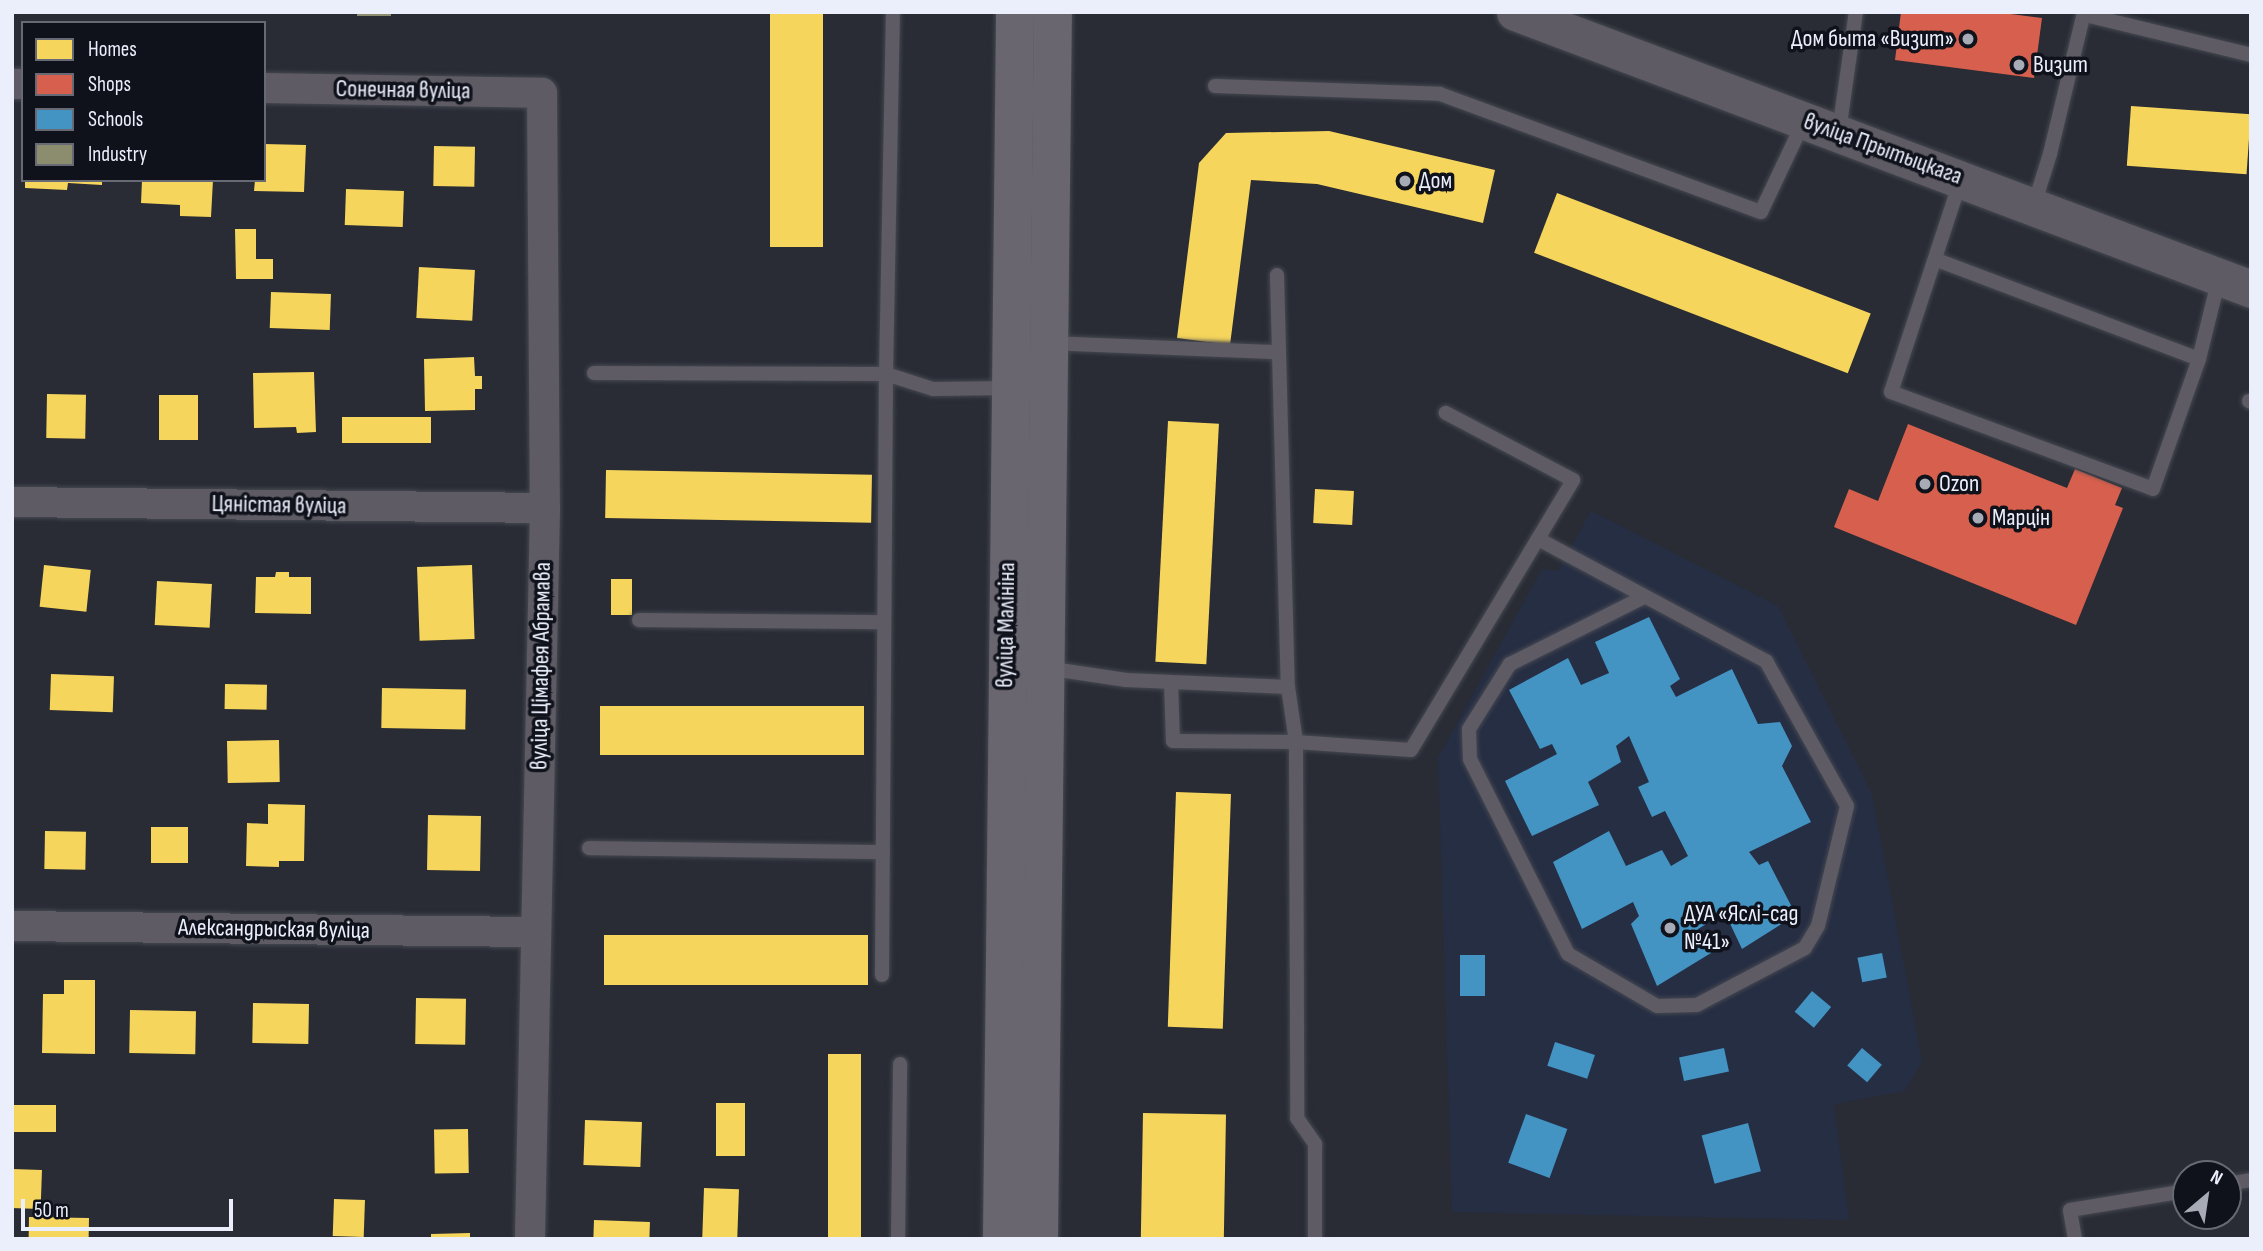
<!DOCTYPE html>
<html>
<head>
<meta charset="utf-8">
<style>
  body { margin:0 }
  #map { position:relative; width:2263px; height:1251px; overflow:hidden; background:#292c35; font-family:"Sofia Sans Condensed",sans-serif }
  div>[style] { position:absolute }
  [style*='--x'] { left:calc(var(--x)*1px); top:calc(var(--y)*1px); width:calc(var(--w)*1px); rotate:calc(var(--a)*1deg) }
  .built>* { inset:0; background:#262e44 }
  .homes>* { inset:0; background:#f6d55c; transform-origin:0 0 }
  .shops>* { inset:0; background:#d6604d }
  .schools>* { inset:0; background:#4393c3; transform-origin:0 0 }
  .industry>* { inset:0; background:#8c8c6e; transform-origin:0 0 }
  .roads { filter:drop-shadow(0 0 2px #454850) drop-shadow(0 0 2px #454850) }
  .service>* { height:14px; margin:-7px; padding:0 7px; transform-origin:7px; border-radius:7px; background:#5e5b64 }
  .minor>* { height:30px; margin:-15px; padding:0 15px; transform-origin:15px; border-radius:15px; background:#5e5b64 }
  .tertiary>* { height:37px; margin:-18.5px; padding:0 18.5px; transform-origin:18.5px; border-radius:18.5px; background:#5e5b64 }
  .secondary>* { height:38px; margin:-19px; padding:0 19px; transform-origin:19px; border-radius:19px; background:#6a6670 }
  .dots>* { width:19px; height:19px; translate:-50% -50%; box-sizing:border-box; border:4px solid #0f121a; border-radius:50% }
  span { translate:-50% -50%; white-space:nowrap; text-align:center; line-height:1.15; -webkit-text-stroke:7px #0f121a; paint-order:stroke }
  .poi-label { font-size:24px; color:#ebeffc }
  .right { translate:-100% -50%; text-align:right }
  .left { translate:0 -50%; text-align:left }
  .street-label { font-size:24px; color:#ebeffc }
  .frame { position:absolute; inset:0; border:14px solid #ebeffc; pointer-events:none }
  .legend { position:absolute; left:21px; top:21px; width:245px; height:161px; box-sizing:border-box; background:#0f121a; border:2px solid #676a74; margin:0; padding:9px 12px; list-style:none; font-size:21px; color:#ebeffc }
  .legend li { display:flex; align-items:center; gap:14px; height:35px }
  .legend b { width:35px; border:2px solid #676a74 }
  .north { position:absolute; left:2172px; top:1160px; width:70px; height:70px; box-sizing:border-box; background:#0f121a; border:2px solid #676a74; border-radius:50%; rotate:29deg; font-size:19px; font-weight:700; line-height:28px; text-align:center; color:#ebeffc }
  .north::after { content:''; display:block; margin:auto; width:24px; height:32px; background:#a7abb6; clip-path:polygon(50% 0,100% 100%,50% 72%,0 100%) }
  .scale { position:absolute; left:21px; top:1199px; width:212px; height:32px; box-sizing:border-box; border:4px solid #ebeffc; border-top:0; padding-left:9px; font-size:21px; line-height:24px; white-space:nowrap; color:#ebeffc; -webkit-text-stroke:5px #0f121a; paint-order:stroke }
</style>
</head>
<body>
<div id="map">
  <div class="built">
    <div style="clip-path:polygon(1591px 511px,1778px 606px,1872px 794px,1922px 1061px,1905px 1091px,1834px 1104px,1849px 1220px,1452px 1212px,1438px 758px,1542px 569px,1558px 571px)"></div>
  </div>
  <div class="homes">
    <div style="left:770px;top:12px;width:53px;height:235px"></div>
    <div style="left:2131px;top:106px;width:120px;height:60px;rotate:4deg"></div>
    <div style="clip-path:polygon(1329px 131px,1495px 170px,1483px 223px,1317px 184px,1251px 180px,1230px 345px,1177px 338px,1199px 163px,1226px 133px)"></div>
    <div style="clip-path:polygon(264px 144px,306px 145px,304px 192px,254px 191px,255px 180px,264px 180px)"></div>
    <div style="left:434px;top:146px;width:41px;height:40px;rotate:1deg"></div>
    <div style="clip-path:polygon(25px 180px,102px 180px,102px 185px,68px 183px,67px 190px,25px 188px)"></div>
    <div style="clip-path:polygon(142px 180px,213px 180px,211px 217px,180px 216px,180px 205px,141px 203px)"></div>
    <div style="left:346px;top:189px;width:58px;height:36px;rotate:2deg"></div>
    <div style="left:1557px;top:193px;width:336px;height:64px;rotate:21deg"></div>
    <div style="clip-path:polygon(235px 229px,256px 229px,256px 259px,273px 259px,273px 279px,236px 279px)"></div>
    <div style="left:419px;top:267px;width:56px;height:51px;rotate:3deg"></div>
    <div style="left:271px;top:292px;width:60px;height:36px;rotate:2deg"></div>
    <div style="clip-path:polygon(474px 357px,475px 376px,482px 376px,482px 389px,475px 389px,475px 410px,425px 411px,424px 359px)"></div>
    <div style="clip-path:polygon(314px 372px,316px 432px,297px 433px,296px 427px,254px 428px,253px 373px)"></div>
    <div style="left:47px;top:394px;width:39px;height:44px;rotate:1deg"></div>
    <div style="left:159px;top:395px;width:39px;height:45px"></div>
    <div style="left:342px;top:417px;width:89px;height:26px"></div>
    <div style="left:1168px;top:421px;width:51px;height:241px;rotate:3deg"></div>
    <div style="left:606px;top:470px;width:266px;height:48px;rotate:1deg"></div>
    <div style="left:1315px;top:489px;width:39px;height:34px;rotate:3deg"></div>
    <div style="left:44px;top:565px;width:47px;height:42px;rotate:6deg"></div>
    <div style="left:472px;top:565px;width:74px;height:55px;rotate:88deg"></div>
    <div style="clip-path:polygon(276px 572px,289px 572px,289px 577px,311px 577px,311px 614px,255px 613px,256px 577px,275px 577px)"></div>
    <div style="left:611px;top:579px;width:21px;height:36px"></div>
    <div style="left:157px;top:581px;width:55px;height:44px;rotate:3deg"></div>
    <div style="left:51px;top:674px;width:63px;height:36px;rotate:2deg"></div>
    <div style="left:225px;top:684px;width:42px;height:25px;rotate:1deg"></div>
    <div style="left:382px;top:688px;width:84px;height:40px;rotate:1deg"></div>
    <div style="left:600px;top:706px;width:264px;height:49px"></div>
    <div style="left:279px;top:740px;width:42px;height:52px;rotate:89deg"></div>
    <div style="left:1176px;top:792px;width:55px;height:235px;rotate:2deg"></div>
    <div style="clip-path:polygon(268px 804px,305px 805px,304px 861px,279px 861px,279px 867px,246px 866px,247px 823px,268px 824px)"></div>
    <div style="left:428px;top:815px;width:53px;height:55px;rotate:1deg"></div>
    <div style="left:151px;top:827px;width:37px;height:36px"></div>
    <div style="left:45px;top:831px;width:41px;height:38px;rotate:1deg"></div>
    <div style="left:604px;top:935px;width:264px;height:50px"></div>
    <div style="clip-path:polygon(64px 980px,95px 980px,95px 1054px,42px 1053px,43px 994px,64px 994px)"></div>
    <div style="left:416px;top:998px;width:50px;height:46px;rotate:1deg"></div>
    <div style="left:253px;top:1003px;width:56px;height:40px;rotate:1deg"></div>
    <div style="left:130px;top:1010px;width:66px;height:43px;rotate:1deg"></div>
    <div style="left:828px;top:1054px;width:33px;height:185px"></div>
    <div style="left:716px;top:1103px;width:29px;height:53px"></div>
    <div style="left:12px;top:1105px;width:44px;height:27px"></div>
    <div style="left:1143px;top:1113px;width:83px;height:126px;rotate:1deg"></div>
    <div style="left:585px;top:1120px;width:57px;height:45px;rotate:2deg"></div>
    <div style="left:468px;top:1129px;width:44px;height:34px;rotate:89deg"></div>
    <div style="left:12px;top:1169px;width:30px;height:39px;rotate:2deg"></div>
    <div style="left:704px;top:1188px;width:35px;height:51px;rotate:2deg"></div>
    <div style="left:334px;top:1199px;width:31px;height:37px;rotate:2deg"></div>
    <div style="left:29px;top:1217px;width:60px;height:22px;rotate:1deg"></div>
    <div style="left:594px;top:1220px;width:56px;height:19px;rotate:2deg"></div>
    <div style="clip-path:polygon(470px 1233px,470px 1239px,431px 1239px,431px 1234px)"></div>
  </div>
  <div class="shops">
    <div style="clip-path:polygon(1901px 12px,1995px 12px,2042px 18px,2034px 78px,1895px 60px)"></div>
    <div style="clip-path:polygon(1908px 424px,2067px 488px,2075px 469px,2122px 488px,2115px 505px,2123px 508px,2076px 625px,1834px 527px,1849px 489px,1878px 501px)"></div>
  </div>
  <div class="schools">
    <div style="clip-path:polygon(1649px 617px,1680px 679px,1670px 686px,1676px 697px,1732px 669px,1758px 724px,1780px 722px,1792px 746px,1782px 766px,1811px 822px,1749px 852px,1759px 865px,1768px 861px,1796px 915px,1742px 949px,1725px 913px,1698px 929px,1711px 953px,1657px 986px,1631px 924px,1639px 916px,1633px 902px,1582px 929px,1553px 862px,1609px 831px,1626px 866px,1662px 850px,1671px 866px,1688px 856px,1665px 811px,1652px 817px,1638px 787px,1649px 782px,1629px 736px,1616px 746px,1621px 762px,1588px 782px,1599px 805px,1532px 836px,1505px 781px,1557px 754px,1552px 744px,1540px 749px,1509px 690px,1568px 658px,1581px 685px,1609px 673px,1595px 642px)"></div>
    <div style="left:1882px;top:953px;width:25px;height:25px;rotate:79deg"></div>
    <div style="left:1460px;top:955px;width:25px;height:41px"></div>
    <div style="left:1812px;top:991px;width:25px;height:27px;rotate:40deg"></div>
    <div style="left:1555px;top:1042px;width:42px;height:25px;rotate:18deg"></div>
    <div style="left:1724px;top:1048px;width:24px;height:46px;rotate:78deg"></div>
    <div style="left:1862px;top:1048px;width:26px;height:23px;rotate:40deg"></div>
    <div style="left:1526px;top:1114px;width:44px;height:52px;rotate:20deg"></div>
    <div style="left:1748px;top:1123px;width:50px;height:48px;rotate:75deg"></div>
  </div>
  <div class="industry">
    <div style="left:357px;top:12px;width:34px;height:4px"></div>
  </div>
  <div class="roads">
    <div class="service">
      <div style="--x:2086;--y:15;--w:170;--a:13.6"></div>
      <div style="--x:1215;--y:86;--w:225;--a:2"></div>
      <div style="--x:1440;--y:94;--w:342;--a:20.2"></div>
      <div style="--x:1761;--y:212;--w:101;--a:-64.7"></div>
      <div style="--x:1839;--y:131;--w:120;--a:-81.9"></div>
      <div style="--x:1961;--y:179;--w:224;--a:108.2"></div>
      <div style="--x:1891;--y:392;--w:279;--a:20.3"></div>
      <div style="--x:2153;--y:489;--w:138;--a:-70.5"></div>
      <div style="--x:2199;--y:359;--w:83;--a:-76.1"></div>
      <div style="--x:2034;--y:205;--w:53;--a:-72.6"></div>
      <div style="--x:2050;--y:154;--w:146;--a:-76.5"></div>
      <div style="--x:1937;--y:260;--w:280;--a:20.7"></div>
      <div style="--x:1277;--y:275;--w:412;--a:88.5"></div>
      <div style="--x:1288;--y:687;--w:56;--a:81.7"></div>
      <div style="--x:1296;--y:742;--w:376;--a:89.8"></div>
      <div style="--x:1297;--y:1118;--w:32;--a:55"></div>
      <div style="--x:1315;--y:1144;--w:95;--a:90"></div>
      <div style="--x:1049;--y:343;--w:229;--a:2.3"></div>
      <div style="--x:594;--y:373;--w:292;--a:0.2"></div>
      <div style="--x:886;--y:374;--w:49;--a:17.7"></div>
      <div style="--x:933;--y:389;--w:76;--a:-0.8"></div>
      <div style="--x:2249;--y:401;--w:2;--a:27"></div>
      <div style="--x:1538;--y:539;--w:259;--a:28.2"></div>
      <div style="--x:1766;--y:661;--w:166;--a:60.8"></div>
      <div style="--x:1847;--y:806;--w:123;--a:103.6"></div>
      <div style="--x:1818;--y:926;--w:26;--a:121"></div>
      <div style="--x:1805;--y:948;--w:122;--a:152.2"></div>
      <div style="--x:1697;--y:1005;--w:40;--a:178.6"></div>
      <div style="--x:1657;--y:1006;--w:103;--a:-149.7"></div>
      <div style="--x:1568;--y:954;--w:218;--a:-116.7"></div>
      <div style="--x:1470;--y:759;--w:30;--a:-92"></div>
      <div style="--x:1469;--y:729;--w:77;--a:-57.8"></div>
      <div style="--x:1510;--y:664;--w:150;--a:-26.6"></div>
      <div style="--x:639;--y:620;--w:245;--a:0.5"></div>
      <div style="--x:1046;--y:668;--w:81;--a:8.5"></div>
      <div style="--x:1126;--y:680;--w:162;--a:2.5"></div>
      <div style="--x:1171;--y:682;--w:59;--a:88.1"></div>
      <div style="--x:1173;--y:741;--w:123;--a:0.5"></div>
      <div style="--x:1296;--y:742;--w:115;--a:4"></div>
      <div style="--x:1411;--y:750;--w:315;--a:-59"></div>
      <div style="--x:1573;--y:480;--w:144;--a:-152.2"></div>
      <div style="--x:589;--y:848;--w:294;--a:0.8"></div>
      <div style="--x:882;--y:975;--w:601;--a:-89.62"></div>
      <div style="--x:886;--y:374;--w:362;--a:-88.9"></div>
      <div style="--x:2228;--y:1184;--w:23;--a:-10"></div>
      <div style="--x:898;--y:1239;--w:175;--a:-89.3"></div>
      <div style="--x:2075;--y:1239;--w:29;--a:-100"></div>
      <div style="--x:2070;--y:1210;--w:118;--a:-9.3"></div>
    </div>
    <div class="minor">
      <div style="--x:12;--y:84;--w:11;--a:0"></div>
      <div style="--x:264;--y:88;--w:278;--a:1"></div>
      <div style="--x:542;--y:93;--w:415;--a:89.6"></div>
      <div style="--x:545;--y:508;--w:731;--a:91.18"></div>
      <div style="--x:12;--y:502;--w:533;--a:0.64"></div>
      <div style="--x:12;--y:926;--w:524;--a:0.66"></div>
    </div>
    <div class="tertiary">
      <div style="--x:1515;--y:12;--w:786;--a:20.62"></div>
    </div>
    <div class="secondary">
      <div style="--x:1002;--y:1239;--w:1227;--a:-89.39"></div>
      <div style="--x:1039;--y:1239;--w:1227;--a:-89.35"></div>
    </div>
  </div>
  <div class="dots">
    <div style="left:1968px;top:39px;background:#a7abb6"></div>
    <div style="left:2019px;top:65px;background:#a7abb6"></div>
    <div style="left:1405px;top:181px;background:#a7abb6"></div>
    <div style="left:1925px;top:484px;background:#a7abb6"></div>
    <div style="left:1978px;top:518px;background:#a7abb6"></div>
    <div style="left:1670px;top:928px;background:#a7abb6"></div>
  </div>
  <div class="poi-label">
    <span class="right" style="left:1954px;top:39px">Дом быта «Визит»</span>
    <span class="left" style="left:2033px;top:65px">Визит</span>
    <span class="left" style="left:1419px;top:181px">Дом</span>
    <span class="left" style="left:1939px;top:484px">Ozon</span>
    <span class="left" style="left:1992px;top:518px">Марцін</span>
    <span class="left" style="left:1684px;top:928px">ДУА «Яслі-сад<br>№41»</span>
  </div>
  <div class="street-label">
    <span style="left:403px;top:90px;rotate:1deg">Сонечная вуліца</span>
    <span style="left:1883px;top:149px;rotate:20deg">вуліца Прытыцкага</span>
    <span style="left:279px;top:505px;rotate:1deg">Цяністая вуліца</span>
    <span style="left:1006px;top:625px;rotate:-89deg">вуліца Малініна</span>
    <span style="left:541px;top:666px;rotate:-89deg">вуліца Цімафея Абрамава</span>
    <span style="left:274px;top:929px;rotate:1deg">Александрыская вуліца</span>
  </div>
  <div class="frame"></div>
  <ul class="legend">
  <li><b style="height:19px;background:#f6d55c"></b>Homes</li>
  <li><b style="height:19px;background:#d6604d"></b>Shops</li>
  <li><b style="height:19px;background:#4393c3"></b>Schools</li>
  <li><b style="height:19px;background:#8c8c6e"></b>Industry</li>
  </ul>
  <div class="north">N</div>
  <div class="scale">50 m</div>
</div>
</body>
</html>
